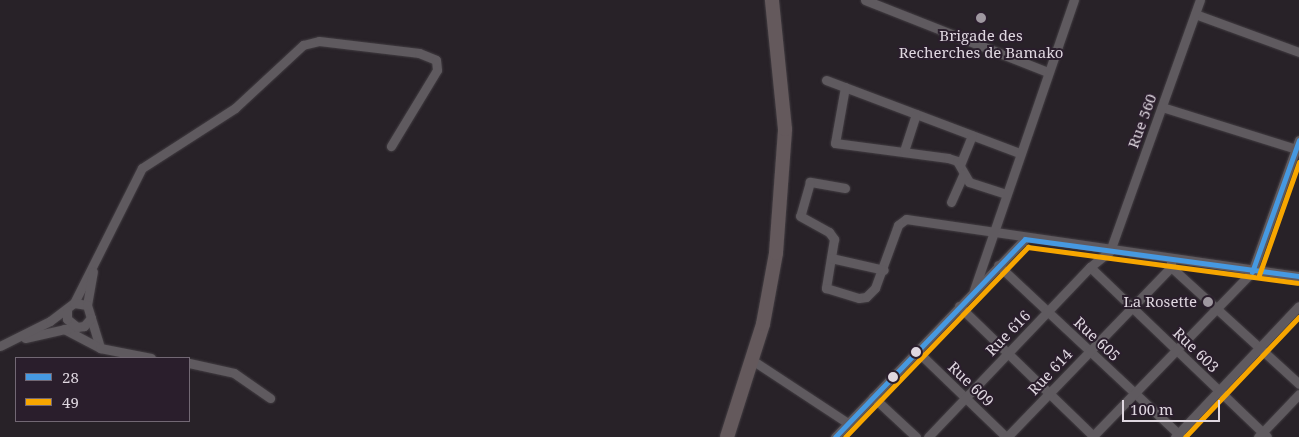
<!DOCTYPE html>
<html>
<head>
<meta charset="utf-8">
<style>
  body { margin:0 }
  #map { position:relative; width:1299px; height:437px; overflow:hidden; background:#282228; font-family:"Noto Serif",serif }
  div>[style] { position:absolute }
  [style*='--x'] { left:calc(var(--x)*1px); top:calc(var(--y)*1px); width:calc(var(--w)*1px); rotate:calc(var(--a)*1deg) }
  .roads { filter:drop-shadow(0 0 1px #423d42) drop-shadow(0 0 1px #423d42) }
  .minor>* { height:9px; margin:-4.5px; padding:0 4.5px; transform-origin:4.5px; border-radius:4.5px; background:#5f5a5f }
  .highway>* { height:14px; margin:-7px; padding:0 7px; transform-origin:7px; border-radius:7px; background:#64595c }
  .bus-1>* { height:5px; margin:-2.5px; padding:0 2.5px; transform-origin:2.5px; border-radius:2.5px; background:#4699e1 }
  .bus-2>* { height:5px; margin:-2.5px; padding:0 2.5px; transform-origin:2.5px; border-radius:2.5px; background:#f7a600 }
  .dots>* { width:14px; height:14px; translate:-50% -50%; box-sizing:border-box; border:2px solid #2a1e2c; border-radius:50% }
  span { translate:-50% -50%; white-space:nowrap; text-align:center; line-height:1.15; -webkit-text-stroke:4px #2a1e2c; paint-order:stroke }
  .poi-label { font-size:15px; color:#dfd7e0 }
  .right { translate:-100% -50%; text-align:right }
  .street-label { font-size:15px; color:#dfd7e0 }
  .legend { position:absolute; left:15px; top:357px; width:175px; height:65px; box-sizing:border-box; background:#2a1e2c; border:1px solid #726874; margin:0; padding:6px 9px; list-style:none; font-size:15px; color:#dfd7e0 }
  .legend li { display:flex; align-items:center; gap:10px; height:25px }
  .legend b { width:25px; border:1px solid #726874 }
  .scale { position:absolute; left:1122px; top:400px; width:98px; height:22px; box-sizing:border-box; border:2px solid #dfd7e0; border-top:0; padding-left:6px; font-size:15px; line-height:18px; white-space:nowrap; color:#dfd7e0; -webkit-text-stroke:4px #2a1e2c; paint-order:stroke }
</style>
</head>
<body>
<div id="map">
  <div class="roads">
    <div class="minor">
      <div style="--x:865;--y:0;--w:197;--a:21.5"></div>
      <div style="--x:1195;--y:14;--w:111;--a:20.1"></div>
      <div style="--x:826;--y:80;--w:206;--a:20.7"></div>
      <div style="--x:845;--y:87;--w:57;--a:100.1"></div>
      <div style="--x:835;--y:143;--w:114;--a:7.6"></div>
      <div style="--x:948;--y:158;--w:9;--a:18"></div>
      <div style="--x:957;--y:161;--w:24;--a:60"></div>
      <div style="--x:969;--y:182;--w:39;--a:18"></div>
      <div style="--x:1162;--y:107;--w:144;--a:17.4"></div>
      <div style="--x:904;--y:151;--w:39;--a:-72"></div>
      <div style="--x:960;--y:165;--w:32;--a:-68"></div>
      <div style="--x:845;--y:188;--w:36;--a:-170"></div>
      <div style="--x:810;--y:182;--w:35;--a:106"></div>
      <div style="--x:800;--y:216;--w:33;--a:29"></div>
      <div style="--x:829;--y:232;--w:9;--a:54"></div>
      <div style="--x:834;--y:239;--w:50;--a:99.3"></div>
      <div style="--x:826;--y:288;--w:34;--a:17"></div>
      <div style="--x:859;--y:298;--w:7;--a:-8"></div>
      <div style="--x:866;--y:297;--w:13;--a:-45"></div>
      <div style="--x:875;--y:288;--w:67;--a:-69.9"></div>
      <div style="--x:898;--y:225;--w:10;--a:-37"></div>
      <div style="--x:906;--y:219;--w:397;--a:8.3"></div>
      <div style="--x:951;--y:202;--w:30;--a:-66"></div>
      <div style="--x:831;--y:258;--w:54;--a:12.8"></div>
      <div style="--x:998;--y:265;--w:252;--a:43.1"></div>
      <div style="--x:1090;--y:267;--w:245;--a:43.8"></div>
      <div style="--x:1171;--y:267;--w:173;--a:42.4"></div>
      <div style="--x:974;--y:290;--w:307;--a:-71"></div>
      <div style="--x:74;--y:303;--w:151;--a:-63.3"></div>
      <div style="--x:142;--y:168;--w:111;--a:-32.8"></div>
      <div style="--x:235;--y:108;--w:93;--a:-42.8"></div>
      <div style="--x:303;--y:45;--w:16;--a:-14"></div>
      <div style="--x:319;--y:41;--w:101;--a:6.8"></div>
      <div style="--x:419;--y:53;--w:18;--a:22"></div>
      <div style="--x:436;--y:60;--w:10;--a:84"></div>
      <div style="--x:437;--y:70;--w:89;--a:121.2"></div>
      <div style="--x:87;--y:305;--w:34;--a:-80"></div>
      <div style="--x:959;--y:306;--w:188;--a:44.1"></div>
      <div style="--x:91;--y:318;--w:31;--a:73"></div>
      <div style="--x:64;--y:329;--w:41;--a:27.8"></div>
      <div style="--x:100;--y:348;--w:52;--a:11.1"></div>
      <div style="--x:25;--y:338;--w:45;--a:-12.8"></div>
      <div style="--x:0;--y:346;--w:56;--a:-26.6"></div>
      <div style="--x:50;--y:321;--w:30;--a:-37"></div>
      <div style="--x:74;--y:303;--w:13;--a:9"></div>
      <div style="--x:87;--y:305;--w:14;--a:73"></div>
      <div style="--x:91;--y:318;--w:11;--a:131"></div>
      <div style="--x:84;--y:326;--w:7;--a:172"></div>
      <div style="--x:77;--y:327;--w:13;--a:-141"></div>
      <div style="--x:67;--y:319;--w:9;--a:-90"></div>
      <div style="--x:917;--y:351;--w:124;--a:44"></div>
      <div style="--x:752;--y:360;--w:115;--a:33.3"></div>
      <div style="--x:189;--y:363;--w:46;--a:12.5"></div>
      <div style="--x:234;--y:373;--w:44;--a:34.8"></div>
      <div style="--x:873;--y:397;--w:59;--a:42.9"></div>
      <div style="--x:835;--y:437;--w:274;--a:-46.2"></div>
      <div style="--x:928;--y:437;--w:235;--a:-46.4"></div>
      <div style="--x:1090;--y:267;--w:26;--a:-39"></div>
      <div style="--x:1110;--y:251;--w:267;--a:-70.3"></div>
      <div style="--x:1007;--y:437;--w:236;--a:-46"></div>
      <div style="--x:1171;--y:267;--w:7;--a:-90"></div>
      <div style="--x:1092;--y:437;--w:230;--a:-45.9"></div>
      <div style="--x:1252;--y:272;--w:140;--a:-70.4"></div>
      <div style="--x:1175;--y:437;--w:180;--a:-46.6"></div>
      <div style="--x:1258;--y:437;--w:59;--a:-46.4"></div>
    </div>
    <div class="highway">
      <div style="--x:727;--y:437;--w:119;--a:-72.3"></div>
      <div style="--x:763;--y:324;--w:72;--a:-79.6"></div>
      <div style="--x:776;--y:253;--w:124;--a:-85.8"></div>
      <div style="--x:785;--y:129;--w:130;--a:-95.8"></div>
    </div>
  </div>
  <div class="bus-1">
    <div style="--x:1025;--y:239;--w:276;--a:7.7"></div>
    <div style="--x:1252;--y:272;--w:140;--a:-70.4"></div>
    <div style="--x:835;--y:437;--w:274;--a:-46.2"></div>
  </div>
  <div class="bus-2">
    <div style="--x:1259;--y:275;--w:120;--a:-70.5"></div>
    <div style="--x:845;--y:437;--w:264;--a:-46.1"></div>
    <div style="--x:1028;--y:247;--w:272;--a:7.6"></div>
    <div style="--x:1185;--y:437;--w:166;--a:-46.5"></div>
  </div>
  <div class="dots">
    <div style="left:981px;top:18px;background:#9f98a0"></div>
    <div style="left:1208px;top:302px;background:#9f98a0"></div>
    <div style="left:916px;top:352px;background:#dfd7e0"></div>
    <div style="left:893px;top:377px;background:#dfd7e0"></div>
  </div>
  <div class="poi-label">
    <span style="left:981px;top:44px">Brigade des<br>Recherches de Bamako</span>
    <span class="right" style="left:1197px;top:302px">La Rosette</span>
  </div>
  <div class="street-label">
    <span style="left:1142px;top:121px;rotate:-70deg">Rue 560</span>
    <span style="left:1008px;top:333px;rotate:-46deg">Rue 616</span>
    <span style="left:1097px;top:339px;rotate:43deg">Rue 605</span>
    <span style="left:1196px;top:350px;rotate:44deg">Rue 603</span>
    <span style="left:1050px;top:372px;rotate:-47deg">Rue 614</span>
    <span style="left:971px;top:384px;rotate:44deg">Rue 609</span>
  </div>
  <ul class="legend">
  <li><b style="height:6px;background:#4699e1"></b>28</li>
  <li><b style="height:6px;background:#f7a600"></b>49</li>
  </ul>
  <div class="scale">100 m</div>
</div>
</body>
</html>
